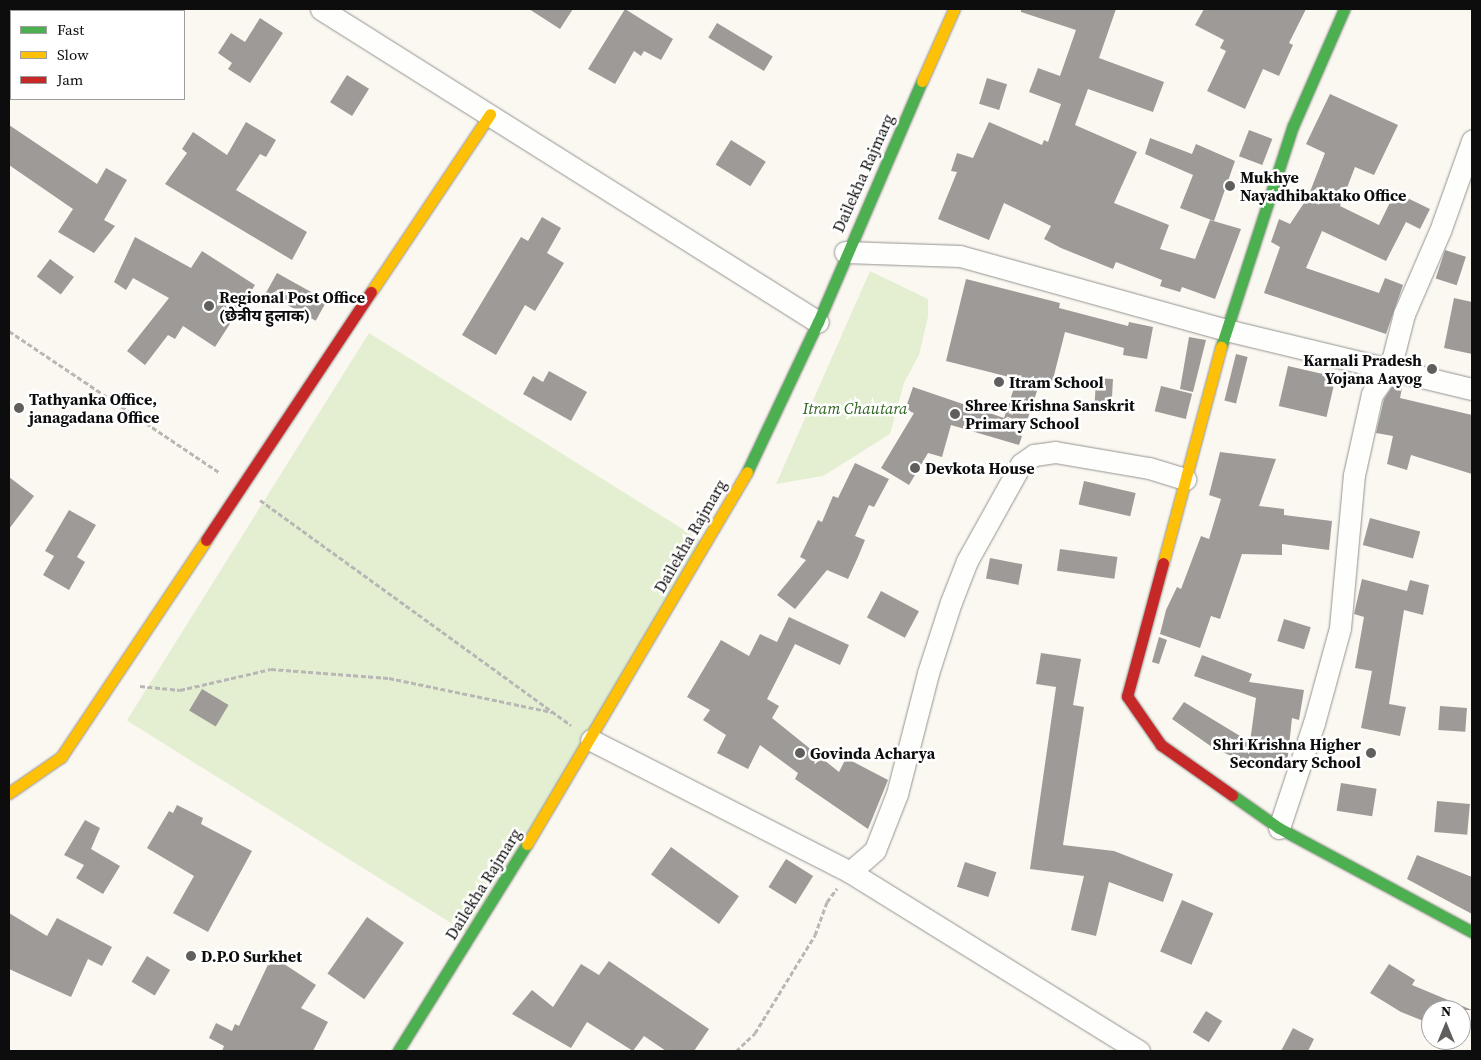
<!DOCTYPE html>
<html>
<head>
<meta charset="utf-8">
<style>
  body { margin:0 }
  #map { position:relative; width:1481px; height:1060px; overflow:hidden; background:#fbf8f1; font-family:"Source Serif 4","Noto Sans Devanagari",serif }
  div>[style] { position:absolute }
  [style*='--x'] { left:calc(var(--x)*1px); top:calc(var(--y)*1px); width:calc(var(--w)*1px); rotate:calc(var(--a)*1deg) }
  .green>* { inset:0; background:#e4efd2; transform-origin:0 0 }
  .building>* { inset:0; background:#9e9a97; transform-origin:0 0 }
  .path>* { height:3px; margin-top:-1.5px; transform-origin:0; background:repeating-linear-gradient(90deg,#b8b7b6 0 5px,transparent 0 7.5px) }
  .roads { filter:drop-shadow(0 0 1px #949390) drop-shadow(0 0 1px #949390) }
  .street>* { height:21px; margin:-10.5px; padding:0 10.5px; transform-origin:10.5px; border-radius:10.5px; background:#fefefd }
  .fast>* { height:11px; margin:-5.5px; padding:0 5.5px; transform-origin:5.5px; border-radius:5.5px; background:#4caf50 }
  .slow>* { height:11px; margin:-5.5px; padding:0 5.5px; transform-origin:5.5px; border-radius:5.5px; background:#ffc107 }
  .jam>* { height:11px; margin:-5.5px; padding:0 5.5px; transform-origin:5.5px; border-radius:5.5px; background:#c62828 }
  .dots>* { width:14px; height:14px; translate:-50% -50%; box-sizing:border-box; border:2px solid #fff; border-radius:50% }
  span { translate:-50% -50%; white-space:nowrap; text-align:center; line-height:1.15; -webkit-text-stroke:5px #fff; paint-order:stroke }
  .street-label { font-size:16px; color:#0d0d0d }
  .poi-label { font-size:16px; color:#0d0d0d; font-weight:700 }
  .left { translate:0 -50%; text-align:left }
  .right { translate:-100% -50%; text-align:right }
  .park-label { font-size:16px; color:#2f631f; font-style:italic }
  .frame { position:absolute; inset:0; border:10px solid #0d0d0d; pointer-events:none }
  .legend { position:absolute; left:10px; top:10px; width:175px; height:90px; box-sizing:border-box; background:#fff; border:1px solid #9e9e9e; margin:0; padding:6px 9px; list-style:none; font-size:15px; color:#0d0d0d }
  .legend li { display:flex; align-items:center; gap:10px; height:25px }
  .legend b { width:25px; border:1px solid #9e9e9e }
  .north { position:absolute; left:1421px; top:1000px; width:50px; height:50px; box-sizing:border-box; background:#fff; border:1px solid #9e9e9e; border-radius:50%; rotate:0deg; font-size:14px; font-weight:700; line-height:20px; text-align:center; color:#0d0d0d }
  .north::after { content:''; display:block; margin:auto; width:18px; height:22px; background:#605f5d; clip-path:polygon(50% 0,100% 100%,50% 72%,0 100%) }
</style>
</head>
<body>
<div id="map">
  <div class="green">
    <div style="clip-path:polygon(870px 271px,928px 299px,928px 317px,919px 355px,904px 383px,890px 434px,823px 476px,776px 484px)"></div>
    <div style="left:369px;top:333px;width:403px;height:457px;rotate:32deg"></div>
  </div>
  <div class="building">
    <div style="clip-path:polygon(529px 9px,573px 9px,560px 29px)"></div>
    <div style="clip-path:polygon(625px 9px,673px 39px,661px 60px,644px 51px,641px 56px,634px 51px,615px 84px,588px 69px)"></div>
    <div style="clip-path:polygon(1021px 9px,1116px 9px,1099px 58px,1164px 82px,1153px 112px,1088px 89px,1075px 125px,1137px 152px,1114px 203px,1169px 225px,1160px 249px,1195px 259px,1210px 220px,1241px 229px,1215px 299px,1182px 287px,1180px 292px,1160px 286px,1162px 280px,1116px 262px,1113px 269px,1061px 248px,1044px 239px,1051px 226px,1004px 203px,989px 240px,938px 219px,957px 172px,951px 171px,957px 153px,973px 158px,989px 122px,1042px 145px,1044px 140px,1048px 142px,1061px 104px,1029px 92px,1038px 68px,1060px 76px,1076px 30px,1021px 12px)"></div>
    <div style="clip-path:polygon(1204px 9px,1306px 9px,1289px 43px,1293px 45px,1279px 76px,1263px 69px,1245px 109px,1207px 91px,1226px 51px,1220px 48px,1224px 40px,1195px 25px)"></div>
    <div style="clip-path:polygon(260px 18px,283px 33px,250px 83px,228px 69px,232px 63px,218px 53px,231px 33px,245px 42px)"></div>
    <div style="left:717px;top:23px;width:65px;height:17px;rotate:31deg"></div>
    <div style="left:347px;top:75px;width:26px;height:32px;rotate:32deg"></div>
    <div style="left:987px;top:78px;width:21px;height:27px;rotate:17deg"></div>
    <div style="clip-path:polygon(1330px 94px,1398px 125px,1374px 175px,1355px 167px,1340px 206px,1379px 225px,1395px 192px,1430px 209px,1420px 229px,1406px 222px,1386px 261px,1322px 231px,1306px 268px,1379px 293px,1385px 278px,1403px 285px,1386px 334px,1264px 293px,1280px 247px,1271px 242px,1279px 219px,1290px 224px,1308px 197px,1325px 153px,1306px 144px)"></div>
    <div style="clip-path:polygon(246px 122px,276px 140px,266px 157px,260px 154px,236px 190px,307px 232px,292px 260px,165px 184px,187px 153px,182px 149px,193px 132px,227px 155px)"></div>
    <div style="clip-path:polygon(9px 125px,97px 184px,106px 168px,127px 180px,104px 220px,115px 226px,94px 253px,58px 232px,73px 209px,9px 165px)"></div>
    <div style="left:1249px;top:130px;width:25px;height:28px;rotate:21deg"></div>
    <div style="clip-path:polygon(1150px 138px,1192px 154px,1196px 144px,1235px 161px,1214px 221px,1180px 208px,1193px 175px,1145px 154px)"></div>
    <div style="left:731px;top:140px;width:41px;height:29px;rotate:32deg"></div>
    <div style="clip-path:polygon(542px 217px,561px 228px,547px 253px,564px 263px,535px 311px,525px 305px,496px 355px,462px 335px,521px 237px,528px 241px)"></div>
    <div style="clip-path:polygon(135px 237px,191px 268px,202px 251px,255px 285px,215px 347px,183px 326px,175px 339px,168px 335px,145px 365px,127px 351px,169px 298px,133px 278px,126px 290px,114px 282px)"></div>
    <div style="left:1445px;top:250px;width:22px;height:30px;rotate:18deg"></div>
    <div style="left:50px;top:259px;width:30px;height:22px;rotate:37deg"></div>
    <div style="left:277px;top:273px;width:57px;height:23px;rotate:29deg"></div>
    <div style="clip-path:polygon(966px 279px,1060px 303px,1059px 308px,1128px 326px,1129px 322px,1153px 327px,1147px 359px,1123px 355px,1124px 348px,1065px 332px,1051px 387px,1039px 385px,1019px 445px,951px 425px,942px 457px,928px 453px,909px 485px,881px 468px,914px 413px,905px 410px,913px 387px,1004px 418px,1017px 379px,946px 361px)"></div>
    <div style="clip-path:polygon(1454px 298px,1472px 302px,1472px 354px,1444px 348px)"></div>
    <div style="clip-path:polygon(1189px 337px,1206px 340px,1193px 392px,1180px 389px)"></div>
    <div style="left:1236px;top:354px;width:12px;height:48px;rotate:14deg"></div>
    <div style="left:1288px;top:366px;width:49px;height:41px;rotate:13deg"></div>
    <div style="clip-path:polygon(549px 371px,587px 392px,571px 421px,523px 394px,533px 376px,543px 382px)"></div>
    <div style="left:1096px;top:378px;width:17px;height:32px;rotate:3deg"></div>
    <div style="left:1161px;top:386px;width:32px;height:26px;rotate:14deg"></div>
    <div style="clip-path:polygon(1392px 387px,1402px 388px,1400px 398px,1472px 415px,1472px 474px,1411px 455px,1407px 470px,1387px 464px,1393px 436px,1376px 433px,1384px 399px)"></div>
    <div style="clip-path:polygon(1220px 452px,1276px 459px,1259px 506px,1284px 509px,1284px 515px,1332px 521px,1329px 550px,1282px 544px,1282px 555px,1242px 554px,1220px 619px,1211px 616px,1200px 648px,1160px 634px,1166px 610px,1177px 587px,1181px 589px,1201px 536px,1209px 539px,1221px 499px,1209px 495px)"></div>
    <div style="clip-path:polygon(855px 463px,889px 479px,874px 507px,869px 505px,855px 536px,865px 540px,858px 557px,848px 579px,827px 570px,795px 609px,777px 595px,806px 560px,800px 557px,818px 520px,822px 522px,833px 496px,838px 498px)"></div>
    <div style="clip-path:polygon(9px 477px,34px 496px,9px 529px)"></div>
    <div style="left:1084px;top:481px;width:53px;height:24px;rotate:13deg"></div>
    <div style="clip-path:polygon(69px 510px,96px 525px,77px 557px,85px 562px,69px 590px,43px 575px,54px 556px,45px 551px)"></div>
    <div style="left:1370px;top:518px;width:52px;height:28px;rotate:15deg"></div>
    <div style="left:1060px;top:549px;width:58px;height:22px;rotate:8deg"></div>
    <div style="left:990px;top:558px;width:33px;height:21px;rotate:11deg"></div>
    <div style="clip-path:polygon(1362px 579px,1407px 591px,1410px 580px,1429px 585px,1423px 615px,1404px 610px,1389px 704px,1406px 707px,1400px 736px,1361px 728px,1372px 671px,1355px 668px,1364px 617px,1354px 614px)"></div>
    <div style="left:881px;top:591px;width:43px;height:30px;rotate:28deg"></div>
    <div style="clip-path:polygon(789px 617px,849px 645px,840px 665px,795px 644px,767px 699px,779px 706px,772px 718px,839px 772px,846px 758px,888px 780px,868px 829px,795px 779px,798px 773px,760px 745px,748px 769px,717px 753px,726px 735px,703px 720px,710px 710px,687px 697px,721px 640px,749px 656px,760px 634px,777px 642px)"></div>
    <div style="left:1284px;top:619px;width:28px;height:23px;rotate:17deg"></div>
    <div style="clip-path:polygon(1159px 637px,1167px 640px,1159px 664px,1152px 662px)"></div>
    <div style="clip-path:polygon(1041px 653px,1081px 659px,1073px 705px,1084px 707px,1063px 845px,1114px 851px,1173px 874px,1163px 902px,1109px 882px,1096px 936px,1071px 930px,1084px 876px,1030px 869px,1056px 687px,1036px 684px)"></div>
    <div style="clip-path:polygon(1202px 655px,1252px 674px,1249px 682px,1304px 690px,1299px 720px,1292px 718px,1287px 765px,1244px 762px,1212px 747px,1172px 719px,1184px 702px,1250px 742px,1256px 698px,1194px 676px)"></div>
    <div style="left:202px;top:689px;width:31px;height:25px;rotate:31deg"></div>
    <div style="left:1440px;top:706px;width:27px;height:24px;rotate:4deg"></div>
    <div style="left:1341px;top:783px;width:36px;height:28px;rotate:9deg"></div>
    <div style="left:1437px;top:801px;width:33px;height:31px;rotate:5deg"></div>
    <div style="clip-path:polygon(177px 805px,203px 818px,201px 824px,252px 851px,208px 932px,173px 913px,194px 876px,147px 848px,169px 811px,173px 813px)"></div>
    <div style="clip-path:polygon(85px 820px,100px 828px,91px 849px,120px 866px,103px 894px,76px 878px,84px 865px,64px 855px)"></div>
    <div style="left:671px;top:847px;width:84px;height:34px;rotate:36deg"></div>
    <div style="clip-path:polygon(1417px 855px,1472px 877px,1472px 914px,1407px 879px)"></div>
    <div style="left:786px;top:859px;width:32px;height:33px;rotate:32deg"></div>
    <div style="left:965px;top:862px;width:33px;height:26px;rotate:18deg"></div>
    <div style="left:1182px;top:900px;width:34px;height:56px;rotate:23deg"></div>
    <div style="clip-path:polygon(9px 913px,47px 936px,57px 918px,112px 947px,102px 966px,88px 959px,71px 997px,9px 969px)"></div>
    <div style="left:367px;top:917px;width:45px;height:69px;rotate:35deg"></div>
    <div style="left:147px;top:956px;width:27px;height:30px;rotate:31deg"></div>
    <div style="clip-path:polygon(272px 956px,316px 985px,301px 1008px,328px 1022px,313px 1051px,222px 1051px,224px 1046px,209px 1038px,216px 1023px,232px 1031px,235px 1024px,239px 1026px)"></div>
    <div style="clip-path:polygon(609px 961px,709px 1029px,694px 1051px,666px 1051px,644px 1036px,633px 1051px,587px 1022px,571px 1048px,512px 1014px,532px 990px,553px 1007px,581px 964px,599px 975px)"></div>
    <div style="clip-path:polygon(1389px 964px,1415px 980px,1412px 985px,1472px 1010px,1431px 1010px,1431px 1024px,1401px 1012px,1370px 993px)"></div>
    <div style="left:1206px;top:1011px;width:19px;height:25px;rotate:32deg"></div>
    <div style="clip-path:polygon(1293px 1028px,1314px 1039px,1308px 1051px,1281px 1051px)"></div>
  </div>
  <div class="path">
    <div style="--x:9;--y:331;--w:254;--a:33.9"></div>
    <div style="--x:260;--y:500;--w:384;--a:35.9"></div>
    <div style="--x:140;--y:686;--w:40;--a:5.7"></div>
    <div style="--x:180;--y:690;--w:93;--a:-13"></div>
    <div style="--x:271;--y:669;--w:118;--a:4.4"></div>
    <div style="--x:389;--y:678;--w:167;--a:11.8"></div>
    <div style="--x:736;--y:1051;--w:26;--a:-43"></div>
    <div style="--x:755;--y:1033;--w:115;--a:-58.5"></div>
    <div style="--x:815;--y:935;--w:35;--a:-70"></div>
    <div style="--x:827;--y:902;--w:17;--a:-54"></div>
  </div>
  <div class="roads">
    <div class="street">
      <div style="--x:321;--y:9;--w:587;--a:32.2"></div>
      <div style="--x:845;--y:252;--w:115;--a:2"></div>
      <div style="--x:960;--y:256;--w:276;--a:15.5"></div>
      <div style="--x:1226;--y:330;--w:253;--a:13.5"></div>
      <div style="--x:591;--y:740;--w:291;--a:27"></div>
      <div style="--x:850;--y:872;--w:340;--a:31.8"></div>
      <div style="--x:1279;--y:828;--w:111;--a:-71.6"></div>
      <div style="--x:1314;--y:723;--w:98;--a:-74.7"></div>
      <div style="--x:1340;--y:628;--w:154;--a:-84.8"></div>
      <div style="--x:1354;--y:475;--w:83;--a:-77.5"></div>
      <div style="--x:1372;--y:394;--w:31;--a:-54"></div>
      <div style="--x:1390;--y:369;--w:57;--a:-75.7"></div>
      <div style="--x:1404;--y:314;--w:90;--a:-66.6"></div>
      <div style="--x:1440;--y:231;--w:96;--a:-70.4"></div>
      <div style="--x:850;--y:872;--w:33;--a:-41"></div>
      <div style="--x:875;--y:850;--w:60;--a:-68.6"></div>
      <div style="--x:897;--y:794;--w:125;--a:-75.6"></div>
      <div style="--x:928;--y:673;--w:75;--a:-72.1"></div>
      <div style="--x:951;--y:602;--w:44;--a:-68.7"></div>
      <div style="--x:967;--y:561;--w:111;--a:-60.9"></div>
      <div style="--x:1021;--y:464;--w:16;--a:-35"></div>
      <div style="--x:1034;--y:455;--w:21;--a:-8"></div>
      <div style="--x:1055;--y:452;--w:95;--a:9.7"></div>
      <div style="--x:1149;--y:468;--w:38;--a:17"></div>
    </div>
    <div class="fast">
      <div style="--x:1221;--y:347;--w:232;--a:-72"></div>
      <div style="--x:1293;--y:126;--w:128;--a:-66.4"></div>
      <div style="--x:747;--y:472;--w:166;--a:-64.7"></div>
      <div style="--x:818;--y:322;--w:262;--a:-66.7"></div>
      <div style="--x:1232;--y:795;--w:57;--a:35.1"></div>
      <div style="--x:1279;--y:828;--w:219;--a:28.3"></div>
      <div style="--x:398;--y:1051;--w:244;--a:-58.1"></div>
    </div>
    <div class="slow">
      <div style="--x:922;--y:81;--w:79;--a:-66"></div>
      <div style="--x:371;--y:292;--w:214;--a:-56.2"></div>
      <div style="--x:1163;--y:563;--w:224;--a:-75"></div>
      <div style="--x:9;--y:793;--w:63;--a:-34.7"></div>
      <div style="--x:61;--y:757;--w:261;--a:-56.2"></div>
      <div style="--x:527;--y:844;--w:432;--a:-59.4"></div>
    </div>
    <div class="jam">
      <div style="--x:206;--y:540;--w:298;--a:-56.4"></div>
      <div style="--x:1163;--y:563;--w:138;--a:105.1"></div>
      <div style="--x:1127;--y:696;--w:60;--a:55.2"></div>
      <div style="--x:1161;--y:745;--w:87;--a:35.2"></div>
    </div>
  </div>
  <div class="dots">
    <div style="left:1230px;top:186px;background:#605f5d"></div>
    <div style="left:209px;top:306px;background:#605f5d"></div>
    <div style="left:1432px;top:369px;background:#605f5d"></div>
    <div style="left:999px;top:382px;background:#605f5d"></div>
    <div style="left:19px;top:408px;background:#605f5d"></div>
    <div style="left:955px;top:414px;background:#605f5d"></div>
    <div style="left:915px;top:468px;background:#605f5d"></div>
    <div style="left:800px;top:753px;background:#605f5d"></div>
    <div style="left:1371px;top:753px;background:#605f5d"></div>
    <div style="left:191px;top:956px;background:#605f5d"></div>
  </div>
  <div class="street-label">
    <span style="left:863px;top:173px;rotate:-66deg">Dailekha Rajmarg</span>
    <span style="left:690px;top:536px;rotate:-60deg">Dailekha Rajmarg</span>
    <span style="left:483px;top:884px;rotate:-58deg">Dailekha Rajmarg</span>
  </div>
  <div class="poi-label">
    <span class="left" style="left:1240px;top:186px">Mukhye<br>Nayadhibaktako Office</span>
    <span class="left" style="left:219px;top:306px">Regional Post Office<br>(छेत्रीय हुलाक)</span>
    <span class="right" style="left:1422px;top:369px">Karnali Pradesh<br>Yojana Aayog</span>
    <span class="left" style="left:1009px;top:382px">Itram School</span>
    <span class="left" style="left:29px;top:408px">Tathyanka Office,<br>janagadana Office</span>
    <span class="left" style="left:965px;top:414px">Shree Krishna Sanskrit<br>Primary School</span>
    <span class="left" style="left:925px;top:468px">Devkota House</span>
    <span class="right" style="left:1361px;top:753px">Shri Krishna Higher<br>Secondary School</span>
    <span class="left" style="left:810px;top:753px">Govinda Acharya</span>
    <span class="left" style="left:201px;top:956px">D.P.O Surkhet</span>
  </div>
  <div class="park-label">
    <span style="left:855px;top:408px">Itram Chautara</span>
  </div>
  <div class="frame"></div>
  <ul class="legend">
  <li><b style="height:6px;background:#4caf50"></b>Fast</li>
  <li><b style="height:6px;background:#ffc107"></b>Slow</li>
  <li><b style="height:6px;background:#c62828"></b>Jam</li>
  </ul>
  <div class="north">N</div>
</div>
</body>
</html>
